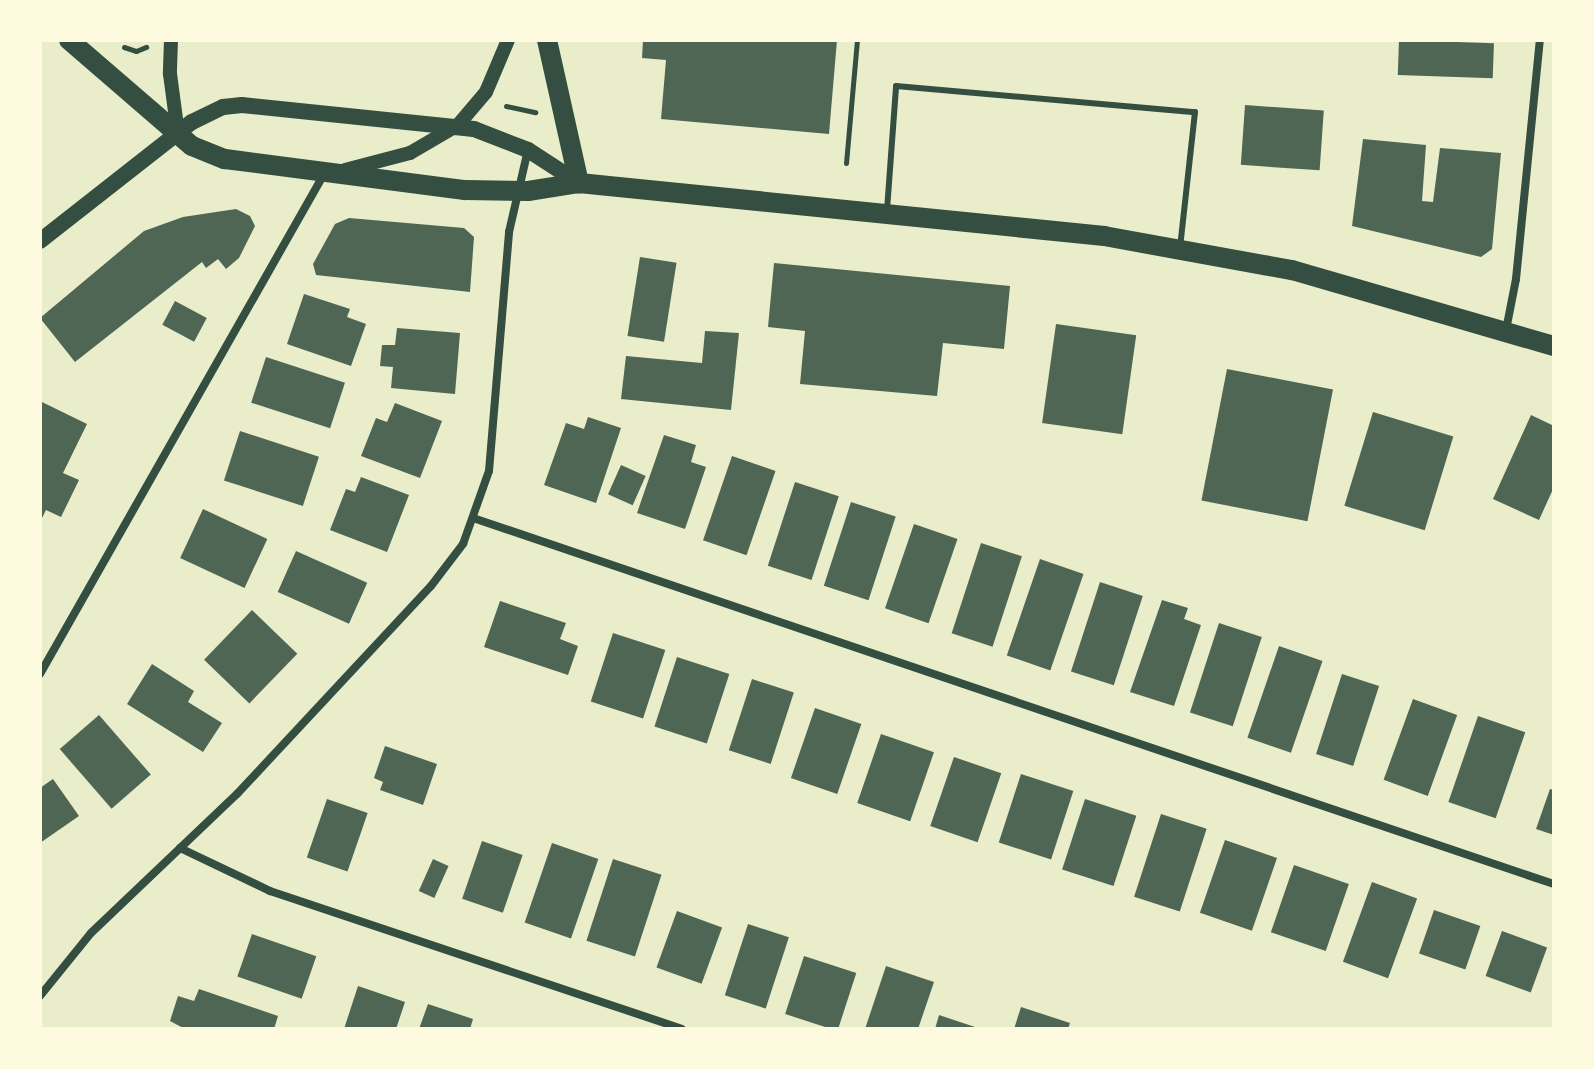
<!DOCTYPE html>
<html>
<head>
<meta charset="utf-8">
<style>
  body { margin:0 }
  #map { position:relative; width:1594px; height:1069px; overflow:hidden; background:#e9edc9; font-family:"Nunito Sans",sans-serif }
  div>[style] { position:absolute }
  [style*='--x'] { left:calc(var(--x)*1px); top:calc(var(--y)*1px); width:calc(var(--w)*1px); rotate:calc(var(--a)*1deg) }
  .building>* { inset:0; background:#4f6655; transform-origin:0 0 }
  .path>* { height:5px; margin:-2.5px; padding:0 2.5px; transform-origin:2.5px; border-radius:2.5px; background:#344e41 }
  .service>* { height:6px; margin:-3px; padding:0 3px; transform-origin:3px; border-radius:3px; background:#344e41 }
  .minor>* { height:8px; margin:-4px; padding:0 4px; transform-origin:4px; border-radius:4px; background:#344e41 }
  .tertiary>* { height:14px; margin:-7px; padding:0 7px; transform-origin:7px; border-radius:7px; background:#344e41 }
  .secondary>* { height:16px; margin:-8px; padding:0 8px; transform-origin:8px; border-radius:8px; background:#344e41 }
  .primary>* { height:20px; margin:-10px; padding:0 10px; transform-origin:10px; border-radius:10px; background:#344e41 }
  span { translate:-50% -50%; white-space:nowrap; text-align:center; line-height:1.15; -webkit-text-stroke:6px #fefae0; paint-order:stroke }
  .frame { position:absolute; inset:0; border:42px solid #fefae0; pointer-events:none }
</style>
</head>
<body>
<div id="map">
  <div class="building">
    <div style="clip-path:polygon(643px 40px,837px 40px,829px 134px,661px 119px,666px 60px,642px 58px)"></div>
    <div style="left:1399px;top:40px;width:95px;height:35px;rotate:2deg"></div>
    <div style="left:1245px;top:105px;width:79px;height:60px;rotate:4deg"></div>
    <div style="clip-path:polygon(1363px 139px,1426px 145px,1422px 201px,1433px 202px,1440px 148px,1501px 153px,1492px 249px,1481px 257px,1352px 226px)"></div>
    <div style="clip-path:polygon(236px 209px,250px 216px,255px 226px,239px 258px,226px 269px,218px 259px,206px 268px,202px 262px,75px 362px,40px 318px,144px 231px,183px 217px)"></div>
    <div style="clip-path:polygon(349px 218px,464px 228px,474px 237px,470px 292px,316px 275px,313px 264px,335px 224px)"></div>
    <div style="left:640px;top:257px;width:37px;height:80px;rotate:9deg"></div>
    <div style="clip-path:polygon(774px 263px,1010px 286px,1004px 349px,943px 343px,937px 396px,800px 384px,805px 331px,768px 327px)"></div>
    <div style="clip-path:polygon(304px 294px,350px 309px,347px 317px,366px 324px,351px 366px,287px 344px)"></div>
    <div style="left:175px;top:301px;width:36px;height:27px;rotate:28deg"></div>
    <div style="left:1056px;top:324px;width:81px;height:100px;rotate:8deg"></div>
    <div style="clip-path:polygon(397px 328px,460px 333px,455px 394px,391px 388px,393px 367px,380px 366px,382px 345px,395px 345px)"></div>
    <div style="clip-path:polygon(705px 331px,739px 333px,731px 410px,621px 399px,626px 356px,702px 363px)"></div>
    <div style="left:266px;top:357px;width:83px;height:48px;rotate:18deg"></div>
    <div style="left:1227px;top:369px;width:108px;height:134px;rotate:11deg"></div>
    <div style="clip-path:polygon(42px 402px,87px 424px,63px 473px,79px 480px,61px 517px,46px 510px,40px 522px)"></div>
    <div style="clip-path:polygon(395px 403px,442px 421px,420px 478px,361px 456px,376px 418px,387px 422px)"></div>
    <div style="left:1373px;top:412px;width:84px;height:98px;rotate:17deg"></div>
    <div style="clip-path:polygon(1531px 415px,1554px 426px,1554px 487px,1539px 520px,1493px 499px)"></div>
    <div style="clip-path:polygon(588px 417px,621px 428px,596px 503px,544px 485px,566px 423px,584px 429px)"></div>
    <div style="left:240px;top:431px;width:83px;height:52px;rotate:18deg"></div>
    <div style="clip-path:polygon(664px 435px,696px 445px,691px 462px,706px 467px,685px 529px,637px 513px)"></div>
    <div style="left:732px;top:456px;width:46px;height:89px;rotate:19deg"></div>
    <div style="left:621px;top:465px;width:27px;height:32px;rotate:24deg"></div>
    <div style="clip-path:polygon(361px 477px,409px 495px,387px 552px,330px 530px,346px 489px,355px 492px)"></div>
    <div style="left:795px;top:482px;width:46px;height:88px;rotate:18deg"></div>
    <div style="left:851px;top:502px;width:47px;height:88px;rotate:18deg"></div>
    <div style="left:203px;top:509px;width:71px;height:54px;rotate:25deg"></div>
    <div style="left:914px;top:524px;width:46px;height:89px;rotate:19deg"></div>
    <div style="left:981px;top:543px;width:43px;height:95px;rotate:18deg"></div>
    <div style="left:296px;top:551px;width:78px;height:45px;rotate:24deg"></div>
    <div style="left:1040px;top:559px;width:46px;height:102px;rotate:19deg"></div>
    <div style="left:1100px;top:582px;width:45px;height:94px;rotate:18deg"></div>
    <div style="clip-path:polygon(1162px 600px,1188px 608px,1184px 619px,1201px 625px,1174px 706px,1130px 692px)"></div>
    <div style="clip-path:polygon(500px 601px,566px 623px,560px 639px,578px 646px,568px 675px,484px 647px)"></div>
    <div style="left:252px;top:610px;width:63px;height:69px;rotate:44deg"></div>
    <div style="left:1219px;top:623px;width:45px;height:94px;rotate:18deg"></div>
    <div style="left:613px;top:633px;width:55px;height:72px;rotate:18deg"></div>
    <div style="left:1279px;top:646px;width:46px;height:97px;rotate:19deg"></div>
    <div style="left:677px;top:657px;width:55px;height:73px;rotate:18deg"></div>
    <div style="clip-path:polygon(152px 664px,194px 691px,188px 702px,222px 723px,203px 752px,127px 704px)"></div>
    <div style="left:1342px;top:674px;width:39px;height:84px;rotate:18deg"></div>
    <div style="left:752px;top:679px;width:44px;height:75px;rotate:18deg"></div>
    <div style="left:1413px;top:699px;width:47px;height:86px;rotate:20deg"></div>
    <div style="left:815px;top:708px;width:49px;height:74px;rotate:19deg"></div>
    <div style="left:99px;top:715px;width:79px;height:52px;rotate:49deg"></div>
    <div style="left:1478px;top:716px;width:50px;height:91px;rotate:19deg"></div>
    <div style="left:881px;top:734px;width:56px;height:73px;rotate:19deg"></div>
    <div style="clip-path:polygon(385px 746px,437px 764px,423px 805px,380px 790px,383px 782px,374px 778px)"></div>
    <div style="left:954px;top:757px;width:50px;height:73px;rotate:19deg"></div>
    <div style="left:1021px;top:774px;width:55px;height:72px;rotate:18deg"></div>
    <div style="clip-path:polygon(53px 779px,79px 816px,40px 843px,40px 788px)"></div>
    <div style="clip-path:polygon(1550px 789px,1554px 790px,1554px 835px,1536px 829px)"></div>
    <div style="left:327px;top:799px;width:43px;height:62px;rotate:19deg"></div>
    <div style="left:1085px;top:799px;width:54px;height:74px;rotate:18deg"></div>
    <div style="left:1161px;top:814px;width:48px;height:87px;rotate:18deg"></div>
    <div style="left:1225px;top:840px;width:55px;height:77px;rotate:19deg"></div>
    <div style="left:482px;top:841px;width:43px;height:61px;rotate:19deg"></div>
    <div style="left:552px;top:843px;width:49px;height:84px;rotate:19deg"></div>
    <div style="left:433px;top:859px;width:17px;height:35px;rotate:24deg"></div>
    <div style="left:613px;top:859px;width:51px;height:86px;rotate:18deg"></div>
    <div style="left:1294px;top:865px;width:58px;height:71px;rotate:19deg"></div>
    <div style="left:1372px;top:882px;width:48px;height:85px;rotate:20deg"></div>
    <div style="left:1434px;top:910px;width:49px;height:46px;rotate:19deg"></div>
    <div style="left:677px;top:911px;width:48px;height:60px;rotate:20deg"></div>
    <div style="left:748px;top:924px;width:43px;height:75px;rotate:18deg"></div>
    <div style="left:1502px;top:931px;width:48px;height:48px;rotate:20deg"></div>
    <div style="left:252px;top:934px;width:68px;height:45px;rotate:19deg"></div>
    <div style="left:804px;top:956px;width:55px;height:61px;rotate:18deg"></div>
    <div style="clip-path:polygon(886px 966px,934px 982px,918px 1029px,865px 1029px)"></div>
    <div style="clip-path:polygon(358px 986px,405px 1002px,396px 1029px,344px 1029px)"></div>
    <div style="clip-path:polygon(199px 989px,278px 1016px,274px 1029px,185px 1029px,170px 1021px,178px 996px,194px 1001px)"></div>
    <div style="clip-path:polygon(428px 1004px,473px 1019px,470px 1029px,419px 1029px)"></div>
    <div style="clip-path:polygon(1021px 1007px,1070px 1023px,1068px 1029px,1014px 1029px)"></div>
    <div style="clip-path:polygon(939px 1015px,978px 1028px,978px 1029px,935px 1029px)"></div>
  </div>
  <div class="path">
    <div style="--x:124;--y:47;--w:13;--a:18"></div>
    <div style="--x:136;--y:51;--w:11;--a:-22"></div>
    <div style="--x:506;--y:106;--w:30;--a:12"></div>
    <div style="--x:846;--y:163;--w:123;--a:-84.9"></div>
  </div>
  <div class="service">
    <div style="--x:887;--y:210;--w:124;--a:-85.8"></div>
    <div style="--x:896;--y:86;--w:300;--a:5"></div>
    <div style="--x:1195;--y:112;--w:137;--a:96.3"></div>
  </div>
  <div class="minor">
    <div style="--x:1506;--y:330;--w:52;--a:-78.9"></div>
    <div style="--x:1516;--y:279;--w:240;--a:-84.3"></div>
    <div style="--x:476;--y:519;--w:1138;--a:18.71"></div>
    <div style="--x:40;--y:674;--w:575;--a:-60.4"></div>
    <div style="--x:180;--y:848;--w:100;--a:25.5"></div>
    <div style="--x:270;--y:891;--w:434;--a:18.5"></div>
    <div style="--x:40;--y:996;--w:81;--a:-51"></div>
    <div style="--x:91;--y:933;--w:202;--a:-43.6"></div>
    <div style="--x:237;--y:794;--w:284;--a:-47"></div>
    <div style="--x:431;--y:586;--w:53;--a:-52.7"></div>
    <div style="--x:463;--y:544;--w:77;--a:-70.4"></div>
    <div style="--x:489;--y:471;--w:240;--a:-85.2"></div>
    <div style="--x:509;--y:232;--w:84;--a:-77"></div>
  </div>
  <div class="tertiary">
    <div style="--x:171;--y:40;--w:34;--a:92"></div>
    <div style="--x:170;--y:74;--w:61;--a:82.4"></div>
    <div style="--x:345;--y:170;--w:67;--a:-14.7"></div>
    <div style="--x:410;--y:153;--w:56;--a:-30.3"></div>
    <div style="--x:458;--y:125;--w:43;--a:-49.7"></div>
    <div style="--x:486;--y:92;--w:56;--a:-67.1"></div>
  </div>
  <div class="secondary">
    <div style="--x:40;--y:241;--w:193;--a:-38.1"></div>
    <div style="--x:192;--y:122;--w:34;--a:-26"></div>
    <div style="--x:223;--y:107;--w:19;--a:-6"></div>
    <div style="--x:242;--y:105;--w:233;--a:5.9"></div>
    <div style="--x:474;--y:129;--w:58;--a:21.3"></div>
    <div style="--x:528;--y:150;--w:61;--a:32.9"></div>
  </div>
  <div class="primary">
    <div style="--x:69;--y:40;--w:162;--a:40.8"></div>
    <div style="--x:192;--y:146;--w:35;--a:22"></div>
    <div style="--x:225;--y:159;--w:242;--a:7.4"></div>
    <div style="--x:465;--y:190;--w:63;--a:0.9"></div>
    <div style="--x:528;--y:191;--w:52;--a:-8.9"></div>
    <div style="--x:579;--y:183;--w:528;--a:5.76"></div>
    <div style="--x:1104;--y:236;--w:191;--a:10.3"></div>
    <div style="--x:1292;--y:270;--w:273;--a:16.2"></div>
    <div style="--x:547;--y:40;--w:147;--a:77.4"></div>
  </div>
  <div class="frame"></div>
</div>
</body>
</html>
